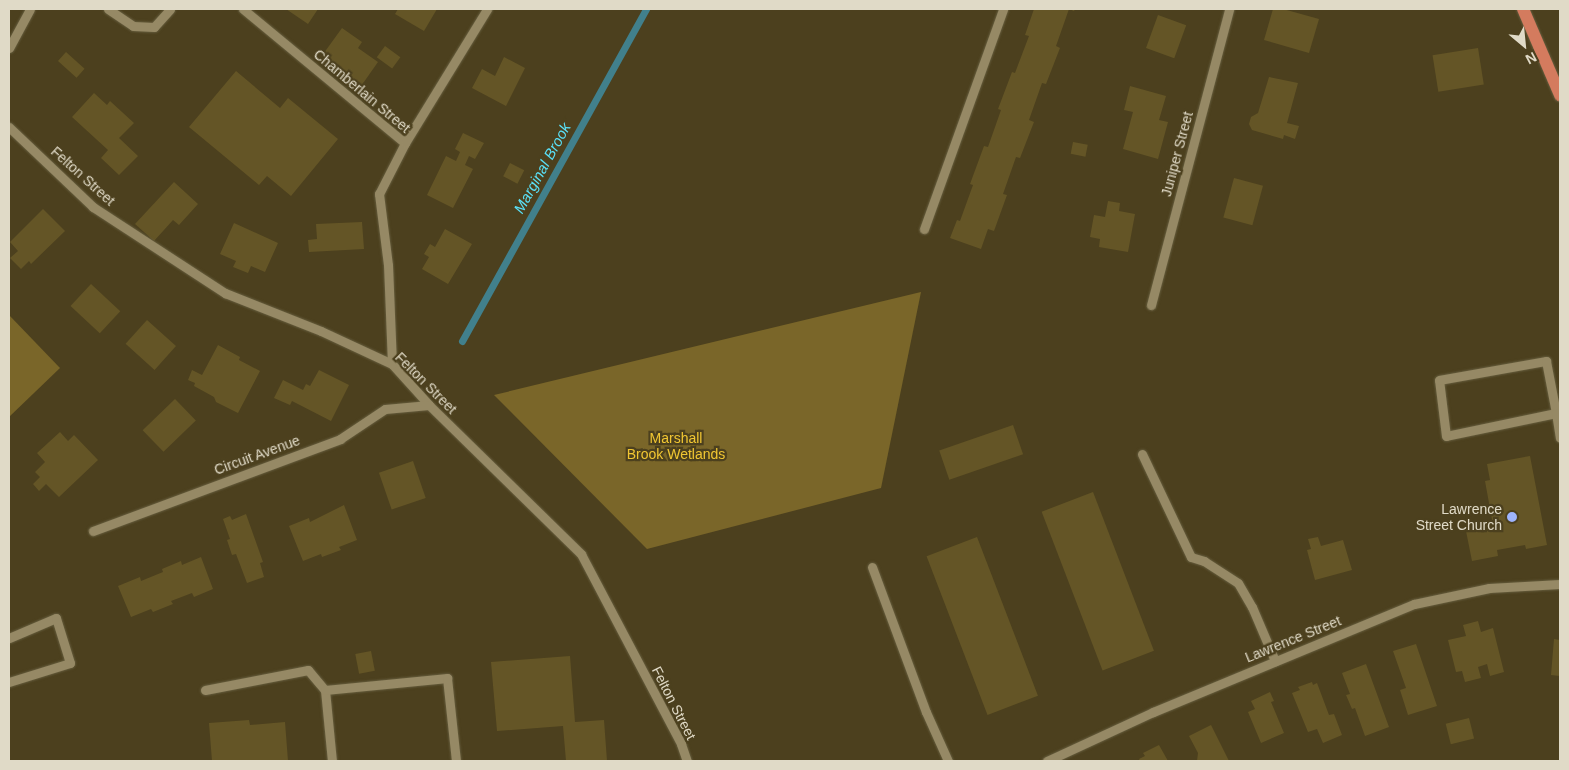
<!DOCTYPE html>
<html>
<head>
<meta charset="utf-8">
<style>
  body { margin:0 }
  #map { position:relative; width:1569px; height:770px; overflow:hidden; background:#4c401e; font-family:Helvetica,sans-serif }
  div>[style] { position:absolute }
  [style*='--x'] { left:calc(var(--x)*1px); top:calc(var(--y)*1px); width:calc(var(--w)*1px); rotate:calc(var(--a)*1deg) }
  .green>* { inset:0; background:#7a6629 }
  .stream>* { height:7px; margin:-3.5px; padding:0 3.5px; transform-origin:3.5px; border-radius:3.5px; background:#41808c }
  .building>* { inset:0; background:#645526; transform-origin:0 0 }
  .roads { filter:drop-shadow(0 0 1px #665d3e) drop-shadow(0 0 1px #665d3e) }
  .minor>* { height:9px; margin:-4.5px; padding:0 4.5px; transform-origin:4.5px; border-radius:4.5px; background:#968965 }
  .major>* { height:12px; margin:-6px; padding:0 6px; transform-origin:6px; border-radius:6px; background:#d47b5e }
  .dots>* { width:14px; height:14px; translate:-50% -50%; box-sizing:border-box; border:2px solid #4c401e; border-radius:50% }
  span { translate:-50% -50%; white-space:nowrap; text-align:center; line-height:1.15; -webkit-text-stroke:4.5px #4c401e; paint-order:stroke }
  .street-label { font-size:14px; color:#e0dac7 }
  .park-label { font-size:14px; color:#f1c632 }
  .poi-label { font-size:14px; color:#e0dac7 }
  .right { translate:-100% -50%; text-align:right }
  .water-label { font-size:15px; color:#5ae0f7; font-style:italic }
  .frame { position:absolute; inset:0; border:10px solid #e0dac7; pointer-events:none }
  .north { position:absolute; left:1499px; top:20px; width:50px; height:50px; -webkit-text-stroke:4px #4c401e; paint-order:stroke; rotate:152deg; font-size:14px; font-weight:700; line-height:20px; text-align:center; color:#e0dac7 }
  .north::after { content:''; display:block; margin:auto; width:18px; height:22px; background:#e0dac7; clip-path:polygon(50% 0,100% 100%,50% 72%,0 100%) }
</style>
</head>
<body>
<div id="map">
  <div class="green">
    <div style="clip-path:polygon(921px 292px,881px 488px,647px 549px,494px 395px)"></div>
    <div style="clip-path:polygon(9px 315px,60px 368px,9px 417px)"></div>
  </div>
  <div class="stream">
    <div style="--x:462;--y:341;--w:380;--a:-61"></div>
  </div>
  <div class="building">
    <div style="clip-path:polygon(286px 9px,318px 9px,308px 24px)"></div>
    <div style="clip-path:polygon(398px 9px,437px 9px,424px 31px,395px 14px)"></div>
    <div style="clip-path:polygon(1034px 9px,1075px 9px,1074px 11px,1069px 9px,1056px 46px,1060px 48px,1046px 84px,1042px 83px,1029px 120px,1034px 122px,1020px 158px,1016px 157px,1003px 194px,1007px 195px,994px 231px,988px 229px,981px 249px,950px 238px,957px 220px,960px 221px,973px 185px,970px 184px,984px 146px,988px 147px,1001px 110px,998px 109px,1012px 72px,1015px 73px,1029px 36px,1025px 35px)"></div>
    <div style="clip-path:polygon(1273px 9px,1283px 9px,1319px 19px,1309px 53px,1264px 40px)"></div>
    <div style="left:1158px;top:15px;width:30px;height:35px;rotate:20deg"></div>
    <div style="clip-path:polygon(342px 28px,362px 42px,358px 48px,378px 62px,359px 89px,346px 80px,348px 77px,321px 57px)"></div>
    <div style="left:385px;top:46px;width:19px;height:14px;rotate:36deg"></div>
    <div style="left:1478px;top:48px;width:37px;height:46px;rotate:81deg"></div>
    <div style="left:66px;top:52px;width:25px;height:12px;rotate:42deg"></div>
    <div style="clip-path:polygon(504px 57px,525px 68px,506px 106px,472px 88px,482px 69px,495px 76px)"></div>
    <div style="clip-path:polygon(236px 71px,280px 108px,288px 98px,338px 139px,291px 196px,267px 176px,259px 185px,189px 127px)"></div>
    <div style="clip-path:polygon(1269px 77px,1298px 83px,1287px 123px,1299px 126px,1295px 139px,1284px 135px,1283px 139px,1252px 130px,1249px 124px,1251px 117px,1258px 113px)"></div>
    <div style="clip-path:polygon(1130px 86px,1166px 96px,1159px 120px,1168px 122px,1158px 159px,1123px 149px,1133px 112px,1124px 110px)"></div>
    <div style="clip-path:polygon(94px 93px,107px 105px,110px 101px,134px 123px,119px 138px,138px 156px,119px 175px,101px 158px,108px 150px,72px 117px)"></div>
    <div style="clip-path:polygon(463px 133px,484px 143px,475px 159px,469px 156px,465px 165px,473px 169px,453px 208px,427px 195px,446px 156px,456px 161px,460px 152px,455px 149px)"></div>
    <div style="left:1073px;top:142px;width:15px;height:12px;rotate:11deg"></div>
    <div style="left:510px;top:163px;width:16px;height:15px;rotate:27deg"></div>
    <div style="left:1234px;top:178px;width:30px;height:41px;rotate:15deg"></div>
    <div style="clip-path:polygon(174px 182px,198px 204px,179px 225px,173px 220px,154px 241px,135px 224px)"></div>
    <div style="clip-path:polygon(1108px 201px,1120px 203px,1119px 211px,1135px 214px,1128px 252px,1099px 247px,1100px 239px,1090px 237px,1094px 215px,1105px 217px)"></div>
    <div style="clip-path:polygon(43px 209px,65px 231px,31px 264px,29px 261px,21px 269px,10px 258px,18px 251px,10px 242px)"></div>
    <div style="clip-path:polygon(362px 222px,364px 249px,309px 252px,308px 240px,317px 239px,316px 224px)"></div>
    <div style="clip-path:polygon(234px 223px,278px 243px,265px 272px,251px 266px,248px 273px,233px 267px,236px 261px,220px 254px)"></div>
    <div style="clip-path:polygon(445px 229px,472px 244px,448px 284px,422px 269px,429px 257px,424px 254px,430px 244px,435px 247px)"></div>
    <div style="left:91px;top:284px;width:40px;height:30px;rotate:43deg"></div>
    <div style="left:147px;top:320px;width:39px;height:32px;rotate:42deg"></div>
    <div style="clip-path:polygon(218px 345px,240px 357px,239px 360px,260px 371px,238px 413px,216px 402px,214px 397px,194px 386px,195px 383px,188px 380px,192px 370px,202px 375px)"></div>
    <div style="clip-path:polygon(319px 370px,349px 385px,331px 421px,292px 401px,290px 405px,274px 398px,283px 380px,303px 390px,306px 384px,310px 386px)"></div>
    <div style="left:175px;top:399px;width:30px;height:45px;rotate:46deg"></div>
    <div style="left:1013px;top:425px;width:31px;height:78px;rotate:71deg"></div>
    <div style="clip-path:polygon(60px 432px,68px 441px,74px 435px,98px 460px,59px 497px,46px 484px,39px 491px,33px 484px,40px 477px,35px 472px,45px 462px,37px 453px)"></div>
    <div style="clip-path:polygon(1530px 456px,1547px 545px,1526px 549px,1525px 545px,1497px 550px,1498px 556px,1472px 561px,1466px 531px,1493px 525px,1485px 481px,1490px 480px,1487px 464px)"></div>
    <div style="left:413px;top:461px;width:39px;height:36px;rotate:71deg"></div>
    <div style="left:1093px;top:492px;width:170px;height:55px;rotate:69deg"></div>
    <div style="clip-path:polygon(344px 505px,357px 540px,339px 547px,341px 550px,322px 557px,321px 554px,303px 561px,289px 526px,309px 518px,310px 522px)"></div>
    <div style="clip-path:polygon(246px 514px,263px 562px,260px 563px,264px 577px,247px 583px,236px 554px,232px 555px,227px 540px,230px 539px,223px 519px,230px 516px,232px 520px)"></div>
    <div style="left:977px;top:537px;width:170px;height:54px;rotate:69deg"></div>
    <div style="clip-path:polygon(1318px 537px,1321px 546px,1343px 540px,1352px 570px,1315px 580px,1307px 550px,1311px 549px,1308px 539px)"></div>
    <div style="clip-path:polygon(201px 557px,213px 589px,194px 597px,192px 593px,171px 601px,173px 604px,153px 612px,151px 609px,131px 617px,118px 586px,140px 577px,141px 581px,163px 572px,162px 569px,181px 561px,182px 565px)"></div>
    <div style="clip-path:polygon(1478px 621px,1481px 632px,1493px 628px,1504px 672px,1490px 676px,1487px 664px,1478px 667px,1481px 678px,1465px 682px,1462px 671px,1456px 672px,1448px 640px,1466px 636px,1463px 625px)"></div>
    <div style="clip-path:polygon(1554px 639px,1560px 640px,1560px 676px,1551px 675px)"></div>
    <div style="clip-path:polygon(1416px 644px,1437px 706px,1408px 715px,1400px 690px,1406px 688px,1393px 651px)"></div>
    <div style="left:371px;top:651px;width:20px;height:16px;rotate:79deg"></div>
    <div style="clip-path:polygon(570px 656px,575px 722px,604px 720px,607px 761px,566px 761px,563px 726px,497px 731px,491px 662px)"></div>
    <div style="clip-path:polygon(1366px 664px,1389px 727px,1365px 736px,1355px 708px,1352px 709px,1346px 695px,1350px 694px,1342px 673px)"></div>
    <div style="clip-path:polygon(1312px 682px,1313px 685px,1317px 683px,1329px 715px,1334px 714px,1342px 735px,1323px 743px,1317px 729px,1308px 732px,1292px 693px,1300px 690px,1298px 687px)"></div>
    <div style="clip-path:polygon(1270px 692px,1274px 701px,1271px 702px,1284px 733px,1261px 743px,1248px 712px,1255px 709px,1251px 701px)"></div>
    <div style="left:1469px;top:718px;width:21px;height:24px;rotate:76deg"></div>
    <div style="clip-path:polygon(249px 720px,250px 725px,285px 722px,288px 761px,212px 761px,209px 723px)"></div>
    <div style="clip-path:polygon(1211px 725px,1229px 761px,1197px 761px,1198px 753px,1189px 736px)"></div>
    <div style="clip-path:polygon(1159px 745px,1168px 761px,1140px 761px,1139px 759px,1145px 756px,1143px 753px)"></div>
  </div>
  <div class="roads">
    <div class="minor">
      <div style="--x:108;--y:9;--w:30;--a:34"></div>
      <div style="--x:133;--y:26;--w:21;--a:3"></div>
      <div style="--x:154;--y:27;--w:24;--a:-48"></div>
      <div style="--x:243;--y:9;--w:210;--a:39.6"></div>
      <div style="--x:9;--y:48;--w:44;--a:-61.7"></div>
      <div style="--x:9;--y:127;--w:116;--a:43.6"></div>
      <div style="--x:93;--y:207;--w:158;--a:33.1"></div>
      <div style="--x:225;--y:293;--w:103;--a:21.6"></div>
      <div style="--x:321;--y:331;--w:78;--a:24.9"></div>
      <div style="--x:392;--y:364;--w:55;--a:47.9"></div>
      <div style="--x:429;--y:405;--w:213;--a:44.4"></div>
      <div style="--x:581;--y:554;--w:215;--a:62.2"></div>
      <div style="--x:681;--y:744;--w:18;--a:71"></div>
      <div style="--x:924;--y:229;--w:234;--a:-70.2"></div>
      <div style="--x:1151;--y:305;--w:306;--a:-75.2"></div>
      <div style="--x:392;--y:364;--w:99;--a:-92.3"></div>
      <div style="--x:388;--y:265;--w:72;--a:-97.2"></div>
      <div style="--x:379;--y:194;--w:57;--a:-63"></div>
      <div style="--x:405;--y:143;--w:157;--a:-58.5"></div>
      <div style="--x:1556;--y:413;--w:112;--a:168.2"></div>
      <div style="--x:1446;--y:436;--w:56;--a:-97.1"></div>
      <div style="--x:1439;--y:380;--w:109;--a:-10.1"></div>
      <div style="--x:1546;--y:361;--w:53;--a:79.1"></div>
      <div style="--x:1556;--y:413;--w:25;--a:81"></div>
      <div style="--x:1142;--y:454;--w:114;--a:64.6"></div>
      <div style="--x:1191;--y:557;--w:14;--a:17"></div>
      <div style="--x:1204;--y:561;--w:40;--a:32.9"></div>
      <div style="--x:1238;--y:583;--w:28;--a:60"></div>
      <div style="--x:1252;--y:607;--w:59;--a:66.9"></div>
      <div style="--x:93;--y:531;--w:264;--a:-20.4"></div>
      <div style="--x:340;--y:439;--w:54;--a:-33.7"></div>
      <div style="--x:385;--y:409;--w:44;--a:-5.2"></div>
      <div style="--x:872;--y:567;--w:155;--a:69.6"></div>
      <div style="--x:926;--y:712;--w:54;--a:65.8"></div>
      <div style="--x:9;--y:638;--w:51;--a:-23.1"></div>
      <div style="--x:56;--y:618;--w:47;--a:72.7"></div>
      <div style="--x:70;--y:663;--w:64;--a:162.7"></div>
      <div style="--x:205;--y:690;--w:105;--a:-11"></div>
      <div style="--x:308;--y:670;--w:26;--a:50"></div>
      <div style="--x:325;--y:690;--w:71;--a:84.4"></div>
      <div style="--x:325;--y:690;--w:123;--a:-5.6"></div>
      <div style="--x:447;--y:678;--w:83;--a:83.8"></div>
      <div style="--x:1047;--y:761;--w:117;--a:-24.8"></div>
      <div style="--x:1153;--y:712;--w:282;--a:-22.5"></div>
      <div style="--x:1414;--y:604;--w:77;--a:-12"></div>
      <div style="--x:1489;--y:588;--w:71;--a:-3.2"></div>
    </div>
    <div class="major">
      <div style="--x:1523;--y:9;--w:94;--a:66.7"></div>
    </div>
  </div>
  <div class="dots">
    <div style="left:1512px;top:517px;background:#9eb4fd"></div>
  </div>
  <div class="street-label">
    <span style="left:362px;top:91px;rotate:40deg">Chamberlain Street</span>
    <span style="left:1177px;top:154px;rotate:-75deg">Juniper Street</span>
    <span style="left:83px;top:176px;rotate:42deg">Felton Street</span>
    <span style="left:426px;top:383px;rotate:45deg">Felton Street</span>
    <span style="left:257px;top:455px;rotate:-20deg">Circuit Avenue</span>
    <span style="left:1293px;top:639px;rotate:-22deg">Lawrence Street</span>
    <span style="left:674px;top:703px;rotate:63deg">Felton Street</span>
  </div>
  <div class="park-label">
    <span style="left:676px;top:446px">Marshall<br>Brook Wetlands</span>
  </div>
  <div class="poi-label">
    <span class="right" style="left:1502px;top:517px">Lawrence<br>Street Church</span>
  </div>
  <div class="water-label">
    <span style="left:542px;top:168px;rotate:-61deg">Marginal Brook</span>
  </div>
  <div class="frame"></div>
  <div class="north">N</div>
</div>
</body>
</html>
